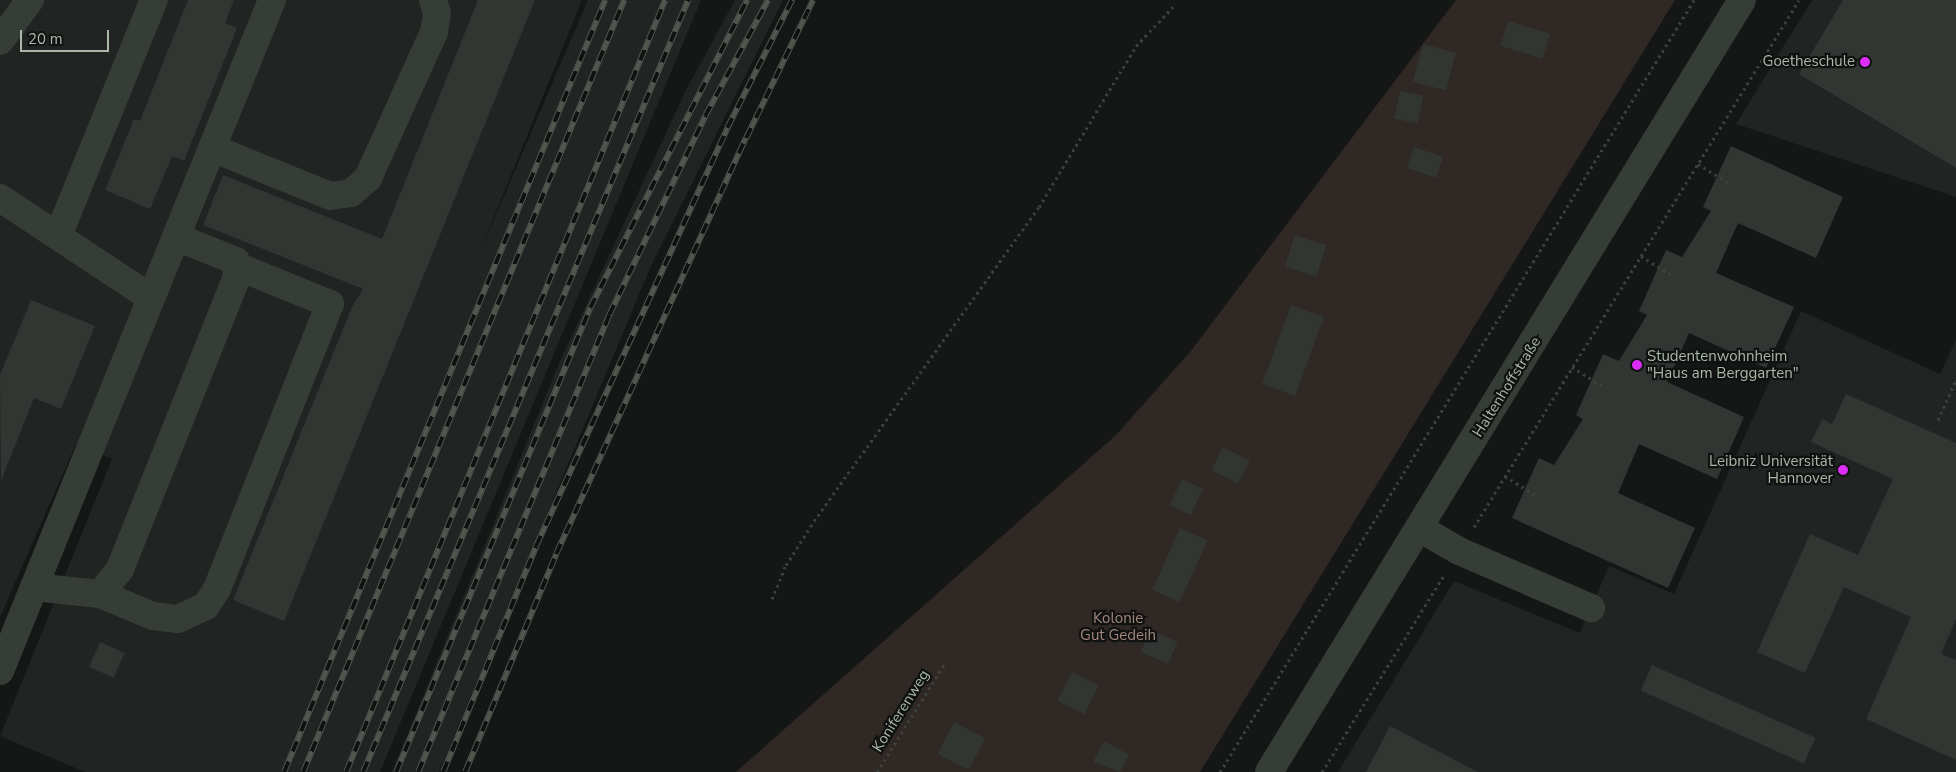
<!DOCTYPE html>
<html>
<head>
<meta charset="utf-8">
<style>
  body { margin:0 }
  #map { position:relative; width:1956px; height:772px; overflow:hidden; background:#151716; font-family:"Nunito Sans",sans-serif }
  div>[style] { position:absolute }
  [style*='--x'] { left:calc(var(--x)*1px); top:calc(var(--y)*1px); width:calc(var(--w)*1px); rotate:calc(var(--a)*1deg) }
  .built>* { inset:0; background:#212422 }
  .green>* { inset:0; background:#2f2825 }
  .building>* { inset:0; background:#323633; transform-origin:0 0 }
  .path>* { height:3px; margin-top:-1.5px; transform-origin:0; background:repeating-linear-gradient(90deg,#3d433c 0 2.5px,transparent 0 6.5px) }
  .minor>* { height:28px; margin:-14px; padding:0 14px; transform-origin:14px; border-radius:14px; background:#363c36 }
  .rail>* { height:5.5px; margin-top:-2.75px; transform-origin:0; background:repeating-linear-gradient(90deg,#101211 0 11px,#4f574f 0 22px); box-sizing:border-box; border-block:1px solid #4f574f }
  .dots>* { width:14px; height:14px; translate:-50% -50%; box-sizing:border-box; border:2px solid #101211; border-radius:50% }
  span { translate:-50% -50%; white-space:nowrap; text-align:center; line-height:1.15; -webkit-text-stroke:4.5px #101211; paint-order:stroke }
  .poi-label { font-size:15px; color:#a9b8a7 }
  .right { translate:-100% -50%; text-align:right }
  .left { translate:0 -50%; text-align:left }
  .street-label { font-size:15px; color:#a9b8a7 }
  .park-label { font-size:15px; color:#a3877d }
  .scale { position:absolute; left:20px; top:30px; width:89px; height:22px; box-sizing:border-box; border:2px solid #a9b8a7; border-top:0; padding-left:6px; font-size:15px; line-height:18px; white-space:nowrap; color:#a9b8a7; -webkit-text-stroke:4px #101211; paint-order:stroke }
</style>
</head>
<body>
<div id="map">
  <div class="built">
    <div style="clip-path:polygon(0 0,582px 0,479px 254px,588px 0,701px 0,380px 772px,85px 772px,0 736px,112px 459px,76px 444px,0 617px)"></div>
    <div style="clip-path:polygon(735px 0,783px 0,651px 266px,439px 772px,392px 772px,560px 361px,686px 90px)"></div>
    <div style="clip-path:polygon(1812px 0,1956px 0,1956px 197px,1736px 124px)"></div>
    <div style="clip-path:polygon(1801px 311px,1940px 374px,1956px 340px,1956px 772px,1338px 772px,1454px 581px,1580px 633px,1609px 566px,1674px 594px)"></div>
  </div>
  <div class="green">
    <div style="clip-path:polygon(1456px 0,1675px 0,1200px 772px,736px 772px,1116px 435px,1190px 352px)"></div>
  </div>
  <div class="building">
    <div style="clip-path:polygon(188px 0,234px 0,225px 23px,237px 28px,184px 161px,172px 156px,150px 209px,105px 190px,134px 119px,140px 121px)"></div>
    <div style="clip-path:polygon(478px 0,535px 0,284px 621px,233px 600px,352px 307px,363px 289px,203px 225px,223px 175px,382px 239px)"></div>
    <div style="clip-path:polygon(1843px 0,1956px 0,1956px 168px,1799px 74px)"></div>
    <div style="left:1508px;top:21px;width:44px;height:26px;rotate:17deg"></div>
    <div style="left:1423px;top:44px;width:34px;height:39px;rotate:15deg"></div>
    <div style="left:1400px;top:91px;width:24px;height:28px;rotate:12deg"></div>
    <div style="clip-path:polygon(1731px 146px,1843px 197px,1816px 258px,1738px 223px,1716px 273px,1794px 307px,1766px 368px,1689px 333px,1667px 382px,1744px 417px,1717px 479px,1639px 444px,1618px 493px,1695px 528px,1668px 588px,1512px 518px,1539px 458px,1554px 465px,1583px 419px,1576px 415px,1603px 354px,1619px 361px,1647px 315px,1639px 311px,1666px 250px,1682px 257px,1711px 211px,1703px 207px)"></div>
    <div style="left:1414px;top:147px;width:31px;height:22px;rotate:19deg"></div>
    <div style="left:1295px;top:235px;width:33px;height:33px;rotate:18deg"></div>
    <div style="clip-path:polygon(31px 300px,95px 326px,61px 409px,34px 398px,1px 481px,0 375px)"></div>
    <div style="left:1291px;top:305px;width:35px;height:84px;rotate:20deg"></div>
    <div style="clip-path:polygon(1846px 394px,1956px 443px,1956px 619px,1941px 654px,1956px 660px,1956px 760px,1866px 719px,1911px 617px,1844px 587px,1805px 673px,1757px 652px,1810px 534px,1858px 555px,1893px 479px,1811px 442px,1822px 419px,1832px 424px)"></div>
    <div style="left:1223px;top:447px;width:30px;height:26px;rotate:27deg"></div>
    <div style="left:1182px;top:479px;width:23px;height:29px;rotate:25deg"></div>
    <div style="left:1180px;top:528px;width:30px;height:68px;rotate:24deg"></div>
    <div style="left:1150px;top:630px;width:30px;height:24px;rotate:23deg"></div>
    <div style="left:100px;top:642px;width:27px;height:27px;rotate:24deg"></div>
    <div style="left:1652px;top:665px;width:179px;height:28px;rotate:24deg"></div>
    <div style="left:1072px;top:672px;width:30px;height:32px;rotate:27deg"></div>
    <div style="left:954px;top:722px;width:35px;height:36px;rotate:27deg"></div>
    <div style="clip-path:polygon(1390px 726px,1478px 772px,1366px 772px)"></div>
    <div style="clip-path:polygon(1104px 741px,1129px 755px,1120px 772px,1093px 762px)"></div>
  </div>
  <div class="path">
    <div style="--x:1698;--y:164;--w:36;--a:32"></div>
    <div style="--x:1641;--y:256;--w:36;--a:32"></div>
    <div style="--x:1572;--y:367;--w:36;--a:32"></div>
    <div style="--x:1938;--y:420;--w:44;--a:-65.8"></div>
    <div style="--x:1505;--y:476;--w:36;--a:32"></div>
    <div style="--x:1474;--y:527;--w:619;--a:-58.34"></div>
    <div style="--x:772;--y:599;--w:37;--a:-68"></div>
    <div style="--x:786;--y:565;--w:52;--a:-57.5"></div>
    <div style="--x:814;--y:521;--w:386;--a:-54.4"></div>
    <div style="--x:1039;--y:207;--w:188;--a:-58.9"></div>
    <div style="--x:1136;--y:46;--w:54;--a:-46.5"></div>
    <div style="--x:877;--y:772;--w:128;--a:-58"></div>
    <div style="--x:1220;--y:772;--w:906;--a:-58.45"></div>
    <div style="--x:1322;--y:772;--w:232;--a:-58.2"></div>
  </div>
  <div class="minor">
    <div style="--x:0;--y:41;--w:51;--a:-53.8"></div>
    <div style="--x:212;--y:148;--w:127;--a:22.1"></div>
    <div style="--x:330;--y:196;--w:21;--a:-8"></div>
    <div style="--x:351;--y:193;--w:23;--a:-41"></div>
    <div style="--x:368;--y:178;--w:160;--a:-65.7"></div>
    <div style="--x:434;--y:32;--w:19;--a:-81"></div>
    <div style="--x:437;--y:13;--w:14;--a:-107"></div>
    <div style="--x:0;--y:198;--w:181;--a:33.5"></div>
    <div style="--x:58;--y:236;--w:255;--a:-67.9"></div>
    <div style="--x:1419;--y:528;--w:46;--a:29.9"></div>
    <div style="--x:1459;--y:551;--w:144;--a:23.4"></div>
    <div style="--x:34;--y:587;--w:66;--a:6.1"></div>
    <div style="--x:100;--y:594;--w:32;--a:-51"></div>
    <div style="--x:120;--y:569;--w:315;--a:-68.2"></div>
    <div style="--x:237;--y:277;--w:16;--a:-94"></div>
    <div style="--x:236;--y:261;--w:65;--a:-158.2"></div>
    <div style="--x:100;--y:594;--w:57;--a:22.5"></div>
    <div style="--x:153;--y:616;--w:25;--a:7"></div>
    <div style="--x:178;--y:619;--w:31;--a:-25"></div>
    <div style="--x:206;--y:606;--w:20;--a:-57"></div>
    <div style="--x:217;--y:589;--w:307;--a:-68.4"></div>
    <div style="--x:330;--y:304;--w:98;--a:-157.9"></div>
    <div style="--x:0;--y:671;--w:724;--a:-67.93"></div>
    <div style="--x:1269;--y:772;--w:905;--a:-58.5"></div>
  </div>
  <div class="rail">
    <div style="--x:284;--y:772;--w:836;--a:-67.42"></div>
    <div style="--x:303;--y:772;--w:836;--a:-67.42"></div>
    <div style="--x:346;--y:772;--w:835;--a:-67.55"></div>
    <div style="--x:363;--y:772;--w:838;--a:-67.17"></div>
    <div style="--x:396;--y:772;--w:503;--a:-67.31"></div>
    <div style="--x:590;--y:308;--w:346;--a:-63"></div>
    <div style="--x:418;--y:772;--w:495;--a:-67.3"></div>
    <div style="--x:609;--y:315;--w:221;--a:-64.2"></div>
    <div style="--x:705;--y:116;--w:132;--a:-61.5"></div>
    <div style="--x:443;--y:772;--w:244;--a:-67.6"></div>
    <div style="--x:536;--y:546;--w:460;--a:-65.4"></div>
    <div style="--x:727;--y:128;--w:144;--a:-63.1"></div>
    <div style="--x:465;--y:772;--w:236;--a:-67.3"></div>
    <div style="--x:556;--y:554;--w:457;--a:-65.5"></div>
    <div style="--x:746;--y:138;--w:153;--a:-64.1"></div>
  </div>
  <div class="dots">
    <div style="left:1865px;top:62px;background:#db2df7"></div>
    <div style="left:1637px;top:365px;background:#db2df7"></div>
    <div style="left:1843px;top:470px;background:#db2df7"></div>
  </div>
  <div class="poi-label">
    <span class="right" style="left:1855px;top:62px">Goetheschule</span>
    <span class="left" style="left:1647px;top:365px">Studentenwohnheim<br>"Haus am Berggarten"</span>
    <span class="right" style="left:1833px;top:470px">Leibniz Universität<br>Hannover</span>
  </div>
  <div class="street-label">
    <span style="left:1507px;top:387px;rotate:-58deg">Haltenhoffstraße</span>
    <span style="left:901px;top:711px;rotate:-58deg">Koniferenweg</span>
  </div>
  <div class="park-label">
    <span style="left:1118px;top:627px">Kolonie<br>Gut Gedeih</span>
  </div>
  <div class="scale">20 m</div>
</div>
</body>
</html>
